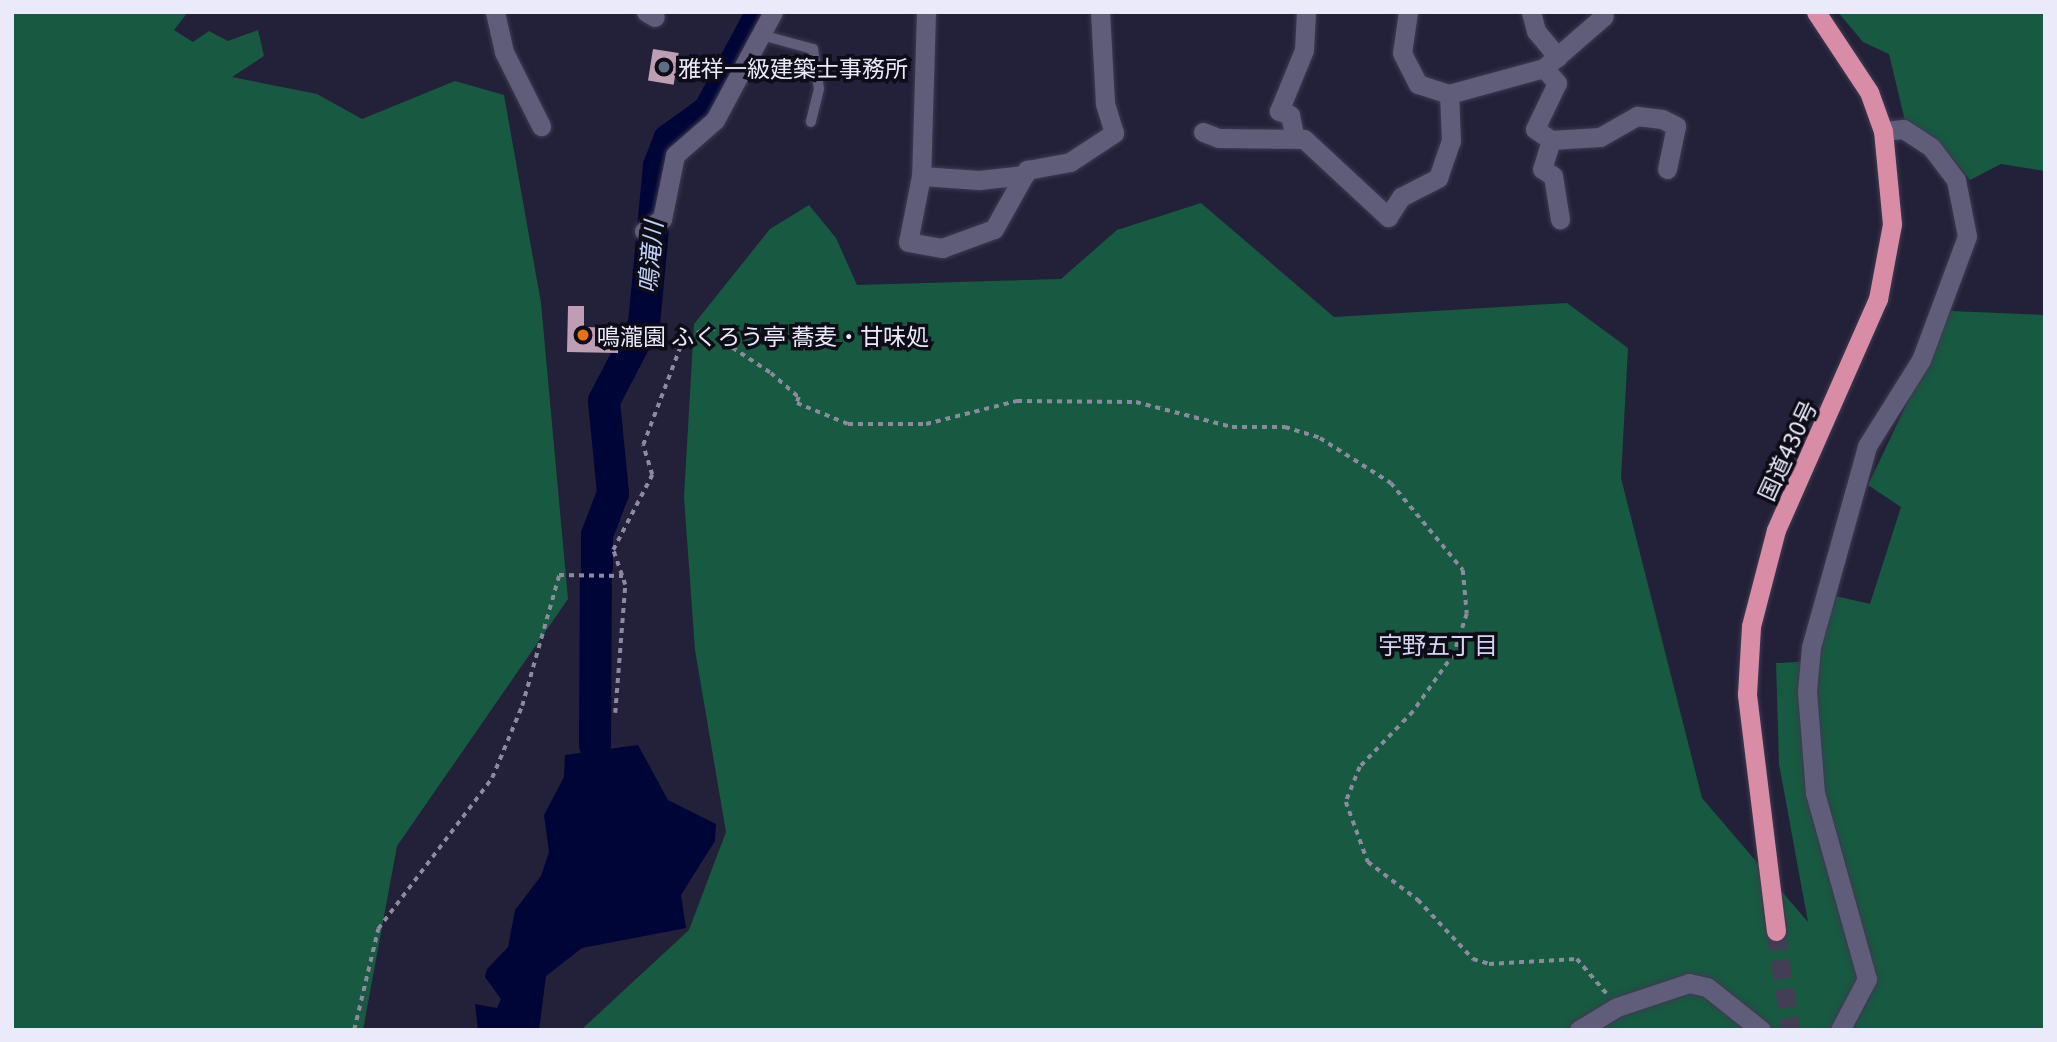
<!DOCTYPE html>
<html>
<head>
<meta charset="utf-8">
<style>
  body { margin:0 }
  #map { position:relative; width:2057px; height:1042px; overflow:hidden; background:#232039; font-family:Georgia,"Noto Sans JP",serif }
  div>[style] { position:absolute }
  [style*='--x'] { left:calc(var(--x)*1px); top:calc(var(--y)*1px); width:calc(var(--w)*1px); rotate:calc(var(--a)*1deg) }
  .forest>* { inset:0; background:#185941 }
  .water>* { inset:0; background:#000537 }
  .river>* { height:32px; margin:-16px; padding:0 16px; transform-origin:16px; border-radius:16px; background:#000537 }
  .building>* { inset:0; background:#bd9eb2; transform-origin:0 0 }
  .trunk-tunnel>* { height:19px; margin-top:-9.5px; transform-origin:0; background:repeating-linear-gradient(90deg,#413e56 0 19px,transparent 0 29px) }
  .path>* { height:3.5px; margin-top:-1.75px; transform-origin:0; background:repeating-linear-gradient(90deg,#8c8a9f 0 5px,transparent 0 10px) }
  .roads { filter:drop-shadow(0 0 2px #3e3a50) drop-shadow(0 0 2px #3e3a50) }
  .service>* { height:10px; margin:-5px; padding:0 5px; transform-origin:5px; border-radius:5px; background:#5f5d7a }
  .minor>* { height:19px; margin:-9.5px; padding:0 9.5px; transform-origin:9.5px; border-radius:9.5px; background:#5f5d7a }
  .trunk>* { height:19px; margin:-9.5px; padding:0 9.5px; transform-origin:9.5px; border-radius:9.5px; background:#d88ca6 }
  .dots>* { width:19px; height:19px; translate:-50% -50%; box-sizing:border-box; border:4px solid #0d0c17; border-radius:50% }
  span { translate:-50% -50%; white-space:nowrap; text-align:center; line-height:1.15; -webkit-text-stroke:7px #0d0c17; paint-order:stroke }
  .poi-label { font-size:23px; color:#eaeafb }
  .left { translate:0 -50%; text-align:left }
  .street-label { font-size:23px; color:#eaeafb }
  .water-label { font-size:24px; color:#c0d1f3; font-style:italic }
  .neighbourhood-label { font-size:24px; color:#d5d4f5 }
  .frame { position:absolute; inset:0; border:14px solid #eaeafb; pointer-events:none }
</style>
</head>
<body>
<div id="map">
  <div class="forest">
    <div style="clip-path:polygon(12px 12px,188px 12px,174px 30px,193px 42px,209px 31px,228px 41px,258px 30px,264px 56px,232px 77px,317px 94px,362px 119px,455px 81px,504px 95px,541px 303px,568px 599px,397px 846px,363px 1030px,12px 1030px)"></div>
    <div style="clip-path:polygon(1838px 12px,2045px 12px,2045px 171px,2001px 164px,1970px 180px,1936px 139px,1905px 121px,1889px 54px,1863px 42px)"></div>
    <div style="clip-path:polygon(1201px 203px,1334px 317px,1567px 303px,1628px 348px,1621px 478px,1702px 798px,1808px 922px,1779px 764px,1776px 663px,1818px 661px,1831px 595px,1870px 604px,1901px 507px,1868px 485px,1951px 311px,2045px 315px,2045px 1030px,581px 1030px,689px 930px,726px 832px,695px 650px,684px 497px,694px 324px,770px 229px,809px 205px,836px 238px,857px 285px,1061px 279px,1117px 230px)"></div>
  </div>
  <div class="water">
    <div style="clip-path:polygon(638px 745px,668px 800px,716px 824px,715px 841px,681px 895px,686px 928px,582px 948px,546px 976px,539px 1030px,478px 1030px,475px 1004px,497px 1008px,501px 999px,485px 977px,487px 969px,508px 947px,515px 910px,541px 876px,549px 852px,544px 815px,564px 777px,565px 755px)"></div>
  </div>
  <div class="river">
    <div style="--x:597;--y:567;--w:32;--a:-90"></div>
    <div style="--x:597;--y:535;--w:45;--a:-69.1"></div>
    <div style="--x:613;--y:493;--w:92;--a:-95.6"></div>
    <div style="--x:604;--y:401;--w:87;--a:-62.5"></div>
    <div style="--x:644;--y:324;--w:159;--a:-84.6"></div>
    <div style="--x:659;--y:166;--w:28;--a:-69"></div>
    <div style="--x:669;--y:140;--w:49;--a:-35.9"></div>
    <div style="--x:709;--y:111;--w:112;--a:-61.8"></div>
    <div style="--x:595;--y:745;--w:167;--a:-89.7"></div>
  </div>
  <div class="building">
    <div style="left:653px;top:49px;width:26px;height:32px;rotate:9deg"></div>
    <div style="clip-path:polygon(568px 306px,584px 306px,584px 327px,619px 328px,618px 353px,567px 352px)"></div>
  </div>
  <div class="trunk-tunnel">
    <div style="--x:1776;--y:931;--w:100;--a:81.4"></div>
  </div>
  <div class="path">
    <div style="--x:615;--y:713;--w:128;--a:-85.5"></div>
    <div style="--x:625;--y:585;--w:37;--a:-109"></div>
    <div style="--x:613;--y:550;--w:85;--a:-62.5"></div>
    <div style="--x:652;--y:475;--w:31;--a:-107"></div>
    <div style="--x:643;--y:445;--w:107;--a:-69.2"></div>
    <div style="--x:681;--y:345;--w:24;--a:-36"></div>
    <div style="--x:700;--y:331;--w:23;--a:-10"></div>
    <div style="--x:723;--y:327;--w:15;--a:86"></div>
    <div style="--x:724;--y:342;--w:56;--a:33.4"></div>
    <div style="--x:771;--y:373;--w:37;--a:41"></div>
    <div style="--x:799;--y:397;--w:6;--a:108"></div>
    <div style="--x:797;--y:403;--w:55;--a:22.4"></div>
    <div style="--x:848;--y:424;--w:78;--a:0"></div>
    <div style="--x:926;--y:424;--w:94;--a:-14.2"></div>
    <div style="--x:1017;--y:401;--w:119;--a:0.5"></div>
    <div style="--x:1136;--y:402;--w:99;--a:14.6"></div>
    <div style="--x:1232;--y:427;--w:53;--a:0"></div>
    <div style="--x:1285;--y:427;--w:37;--a:17"></div>
    <div style="--x:1320;--y:438;--w:84;--a:32.4"></div>
    <div style="--x:1391;--y:483;--w:113;--a:50.4"></div>
    <div style="--x:1463;--y:570;--w:44;--a:84.8"></div>
    <div style="--x:1467;--y:614;--w:42;--a:108"></div>
    <div style="--x:1454;--y:654;--w:71;--a:125.3"></div>
    <div style="--x:1413;--y:712;--w:76;--a:133.9"></div>
    <div style="--x:1360;--y:767;--w:38;--a:112"></div>
    <div style="--x:1346;--y:802;--w:64;--a:69.9"></div>
    <div style="--x:1368;--y:862;--w:63;--a:37.2"></div>
    <div style="--x:1418;--y:900;--w:81;--a:47"></div>
    <div style="--x:1473;--y:959;--w:17;--a:17"></div>
    <div style="--x:1489;--y:964;--w:88;--a:-3.3"></div>
    <div style="--x:1577;--y:959;--w:46;--a:49.4"></div>
    <div style="--x:354;--y:1030;--w:104;--a:-76.6"></div>
    <div style="--x:378;--y:929;--w:189;--a:-52.9"></div>
    <div style="--x:492;--y:778;--w:78;--a:-67.4"></div>
    <div style="--x:522;--y:706;--w:136;--a:-74.2"></div>
    <div style="--x:559;--y:575;--w:64;--a:0.9"></div>
  </div>
  <div class="roads">
    <div class="service">
      <div style="--x:765;--y:36;--w:50;--a:15.2"></div>
      <div style="--x:813;--y:49;--w:40;--a:81.5"></div>
      <div style="--x:819;--y:89;--w:34;--a:104"></div>
    </div>
    <div class="minor">
      <div style="--x:495;--y:12;--w:41;--a:77.3"></div>
      <div style="--x:504;--y:52;--w:83;--a:63.4"></div>
      <div style="--x:646;--y:12;--w:10;--a:29"></div>
      <div style="--x:926;--y:12;--w:164;--a:91.7"></div>
      <div style="--x:921;--y:176;--w:67;--a:101.1"></div>
      <div style="--x:908;--y:242;--w:35;--a:10"></div>
      <div style="--x:942;--y:248;--w:55;--a:-20.1"></div>
      <div style="--x:994;--y:229;--w:68;--a:-60.8"></div>
      <div style="--x:1027;--y:170;--w:44;--a:-10.5"></div>
      <div style="--x:1070;--y:162;--w:53;--a:-33.4"></div>
      <div style="--x:1114;--y:133;--w:31;--a:-107"></div>
      <div style="--x:1105;--y:103;--w:91;--a:-93.1"></div>
      <div style="--x:1408;--y:12;--w:41;--a:98.3"></div>
      <div style="--x:1402;--y:53;--w:35;--a:63"></div>
      <div style="--x:1418;--y:84;--w:33;--a:18"></div>
      <div style="--x:1449;--y:94;--w:98;--a:-15.3"></div>
      <div style="--x:1544;--y:68;--w:79;--a:-40.9"></div>
      <div style="--x:1531;--y:12;--w:20;--a:75"></div>
      <div style="--x:1536;--y:31;--w:34;--a:50"></div>
      <div style="--x:1544;--y:68;--w:20;--a:49"></div>
      <div style="--x:1557;--y:83;--w:51;--a:115.6"></div>
      <div style="--x:1535;--y:129;--w:19;--a:35"></div>
      <div style="--x:1551;--y:140;--w:30;--a:107"></div>
      <div style="--x:1542;--y:169;--w:13;--a:32"></div>
      <div style="--x:1553;--y:176;--w:44;--a:80.8"></div>
      <div style="--x:1203;--y:132;--w:17;--a:21"></div>
      <div style="--x:1219;--y:138;--w:85;--a:0.7"></div>
      <div style="--x:1304;--y:139;--w:115;--a:42.9"></div>
      <div style="--x:1388;--y:217;--w:24;--a:-57"></div>
      <div style="--x:1401;--y:197;--w:42;--a:-27.2"></div>
      <div style="--x:1438;--y:178;--w:39;--a:-71"></div>
      <div style="--x:1451;--y:141;--w:47;--a:-92.4"></div>
      <div style="--x:1294;--y:135;--w:20;--a:-101"></div>
      <div style="--x:1290;--y:115;--w:12;--a:-160"></div>
      <div style="--x:1279;--y:111;--w:66;--a:-67.7"></div>
      <div style="--x:1304;--y:50;--w:38;--a:-87"></div>
      <div style="--x:1551;--y:140;--w:49;--a:-3.5"></div>
      <div style="--x:1600;--y:137;--w:43;--a:-29.6"></div>
      <div style="--x:1637;--y:116;--w:25;--a:7"></div>
      <div style="--x:1662;--y:119;--w:16;--a:27"></div>
      <div style="--x:1676;--y:126;--w:44;--a:101.8"></div>
      <div style="--x:921;--y:176;--w:58;--a:3.9"></div>
      <div style="--x:979;--y:180;--w:46;--a:-6.2"></div>
      <div style="--x:644;--y:231;--w:22;--a:-34"></div>
      <div style="--x:662;--y:219;--w:65;--a:-78.5"></div>
      <div style="--x:675;--y:155;--w:53;--a:-41.2"></div>
      <div style="--x:715;--y:120;--w:123;--a:-61.8"></div>
      <div style="--x:1579;--y:1030;--w:44;--a:-31.2"></div>
      <div style="--x:1617;--y:1007;--w:76;--a:-18.4"></div>
      <div style="--x:1689;--y:983;--w:18;--a:13"></div>
      <div style="--x:1707;--y:987;--w:69;--a:38.5"></div>
      <div style="--x:1840;--y:1030;--w:58;--a:-62.1"></div>
      <div style="--x:1867;--y:979;--w:193;--a:-105.6"></div>
      <div style="--x:1815;--y:793;--w:102;--a:-94.5"></div>
      <div style="--x:1807;--y:691;--w:44;--a:-84.8"></div>
      <div style="--x:1811;--y:647;--w:209;--a:-74.4"></div>
      <div style="--x:1867;--y:446;--w:102;--a:-57.9"></div>
      <div style="--x:1921;--y:360;--w:132;--a:-69.6"></div>
      <div style="--x:1967;--y:236;--w:57;--a:-101.1"></div>
      <div style="--x:1956;--y:180;--w:41;--a:-127.1"></div>
      <div style="--x:1931;--y:147;--w:33;--a:-147"></div>
      <div style="--x:1903;--y:129;--w:20;--a:174"></div>
    </div>
    <div class="trunk">
      <div style="--x:1776;--y:931;--w:239;--a:-97"></div>
      <div style="--x:1747;--y:694;--w:68;--a:-86.6"></div>
      <div style="--x:1751;--y:626;--w:99;--a:-75.4"></div>
      <div style="--x:1776;--y:530;--w:253;--a:-66.2"></div>
      <div style="--x:1878;--y:299;--w:76;--a:-79.4"></div>
      <div style="--x:1892;--y:224;--w:93;--a:-95.5"></div>
      <div style="--x:1883;--y:131;--w:41;--a:-109.7"></div>
      <div style="--x:1869;--y:92;--w:96;--a:-123.5"></div>
    </div>
  </div>
  <div class="dots">
    <div style="left:664px;top:67px;background:#5c6f8a"></div>
    <div style="left:583px;top:335px;background:#e8710a"></div>
  </div>
  <div class="poi-label">
    <span class="left" style="left:678px;top:67px">雅祥一級建築士事務所</span>
    <span class="left" style="left:597px;top:335px">鳴瀧園 ふくろう亭 蕎麦・甘味処</span>
  </div>
  <div class="street-label">
    <span style="left:1786px;top:450px;rotate:-65deg">国道430号</span>
  </div>
  <div class="water-label">
    <span style="left:649px;top:257px;rotate:-85deg">鳴滝川</span>
  </div>
  <div class="neighbourhood-label">
    <span style="left:1438px;top:644px">宇野五丁目</span>
  </div>
  <div class="frame"></div>
</div>
</body>
</html>
